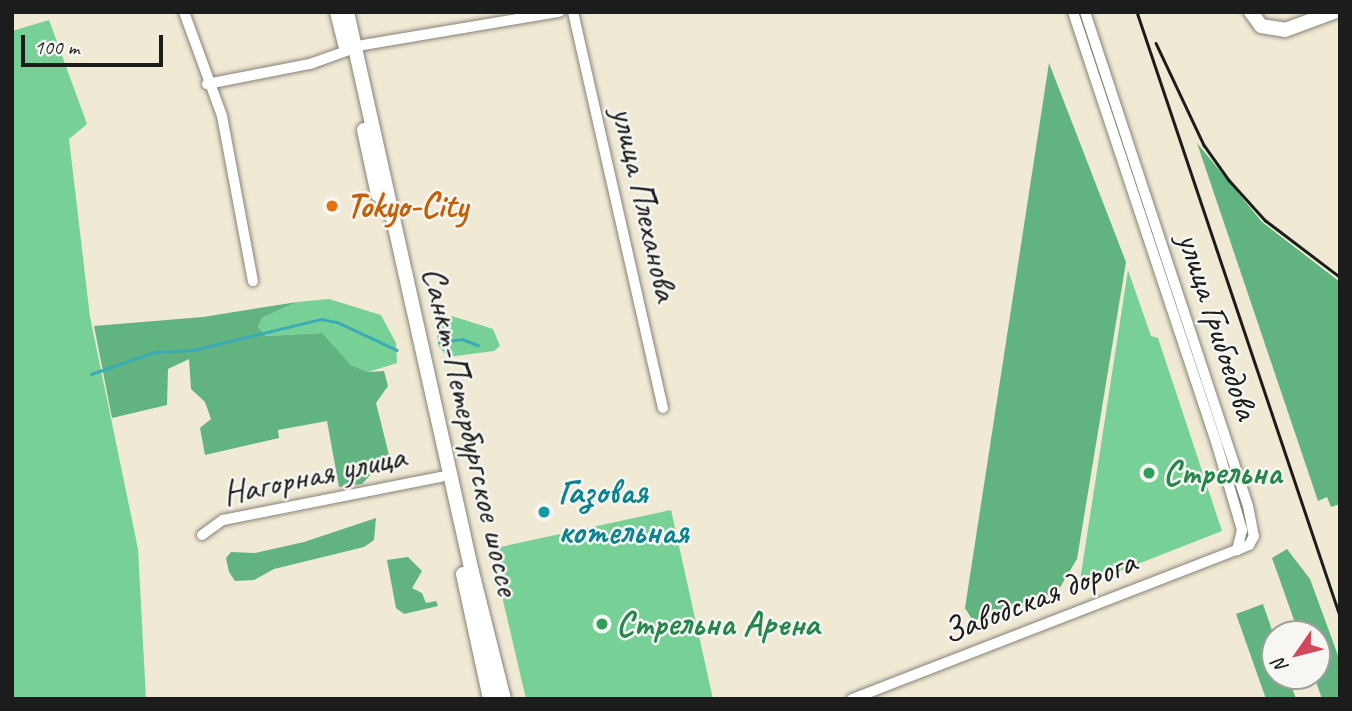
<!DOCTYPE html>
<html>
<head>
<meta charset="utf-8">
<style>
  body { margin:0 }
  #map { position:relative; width:1352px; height:711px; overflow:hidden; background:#f0e9d4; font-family:Caveat,sans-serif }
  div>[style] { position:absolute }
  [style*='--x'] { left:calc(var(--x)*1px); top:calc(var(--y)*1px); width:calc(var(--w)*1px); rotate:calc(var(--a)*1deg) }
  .green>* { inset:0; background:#77d197 }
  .forest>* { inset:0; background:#61b380 }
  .stream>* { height:2.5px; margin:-1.25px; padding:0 1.25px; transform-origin:1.25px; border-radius:1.25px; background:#3babb8 }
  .roads { filter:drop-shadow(0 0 2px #868278) drop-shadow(0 0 2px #868278) }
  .street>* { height:10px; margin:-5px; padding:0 5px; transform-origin:5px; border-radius:5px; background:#fff }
  .secondary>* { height:14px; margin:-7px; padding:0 7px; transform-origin:7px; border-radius:7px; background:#fff }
  .primary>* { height:14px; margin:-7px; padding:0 7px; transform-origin:7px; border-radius:7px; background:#fff }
  .rail>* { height:2.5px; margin:-1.25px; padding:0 1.25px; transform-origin:1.25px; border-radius:1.25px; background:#1c1c1c }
  .dots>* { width:19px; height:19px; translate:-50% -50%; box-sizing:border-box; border:4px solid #f6f6f2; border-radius:50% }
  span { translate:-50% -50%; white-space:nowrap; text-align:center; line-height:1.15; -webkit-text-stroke:5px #f6f6f2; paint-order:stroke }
  .street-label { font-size:35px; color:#1c1c1c }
  .food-label { font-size:35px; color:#c56008; font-weight:700 }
  .left { translate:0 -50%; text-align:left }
  .leisure-label { font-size:35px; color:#27864d; font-weight:700 }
  .culture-label { font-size:35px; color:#0d838f; font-weight:700 }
  .frame { position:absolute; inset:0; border:14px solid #1c1c1c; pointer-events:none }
  .north { position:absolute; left:1261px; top:620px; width:70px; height:70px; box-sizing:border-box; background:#f6f6f2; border:2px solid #9f9f9c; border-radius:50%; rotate:235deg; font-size:19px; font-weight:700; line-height:28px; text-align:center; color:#1c1c1c }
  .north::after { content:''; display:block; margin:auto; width:24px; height:32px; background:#d1495b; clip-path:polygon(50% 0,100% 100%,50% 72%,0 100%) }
  .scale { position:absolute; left:21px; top:35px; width:142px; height:32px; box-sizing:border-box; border:4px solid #1c1c1c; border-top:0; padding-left:9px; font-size:21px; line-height:24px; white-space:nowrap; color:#1c1c1c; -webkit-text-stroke:5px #f6f6f2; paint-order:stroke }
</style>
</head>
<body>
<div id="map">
  <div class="green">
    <div style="clip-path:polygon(49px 20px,87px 124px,69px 139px,90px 317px,138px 549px,146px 699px,12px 699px,12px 31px)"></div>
    <div style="clip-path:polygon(1128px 270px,1151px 336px,1158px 338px,1222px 531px,1079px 587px)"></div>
    <div style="clip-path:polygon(329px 299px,381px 315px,396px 343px,397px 363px,368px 372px,351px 365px,321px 333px,266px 336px,258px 327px,262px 318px,297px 302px)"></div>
    <div style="clip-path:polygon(452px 316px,493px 329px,500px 346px,494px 351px,448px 357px,439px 347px,437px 336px,439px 327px)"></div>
    <div style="clip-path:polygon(671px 510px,713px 699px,526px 699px,491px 549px)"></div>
  </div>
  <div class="forest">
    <div style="clip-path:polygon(1049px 63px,1126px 262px,1077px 559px,1056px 594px,975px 624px,965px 608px)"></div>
    <div style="clip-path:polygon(1197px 143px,1262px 222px,1340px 282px,1340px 504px,1331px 507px,1327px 497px,1318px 501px)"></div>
    <div style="clip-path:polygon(297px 302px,262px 318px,258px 327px,266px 336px,322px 333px,351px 365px,368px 372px,384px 371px,388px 386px,376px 403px,389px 455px,362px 484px,339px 487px,327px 421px,278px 430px,279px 438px,205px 455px,200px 428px,211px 419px,205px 402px,191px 389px,189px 359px,168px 369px,167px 405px,112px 418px,94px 326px,203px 317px)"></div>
    <div style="clip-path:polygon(376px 518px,374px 540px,364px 547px,274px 569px,254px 580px,235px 581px,229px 572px,226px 558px,231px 552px,255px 553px,304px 542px)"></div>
    <div style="clip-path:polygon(1287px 549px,1310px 579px,1340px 661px,1340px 699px,1322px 699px,1314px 676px,1317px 634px,1299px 634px,1272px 558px)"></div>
    <div style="clip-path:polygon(408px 557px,422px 571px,412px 588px,422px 593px,426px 603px,436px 601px,438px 606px,404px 614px,396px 608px,387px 560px)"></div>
    <div style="clip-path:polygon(1263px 604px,1275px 639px,1275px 676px,1288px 676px,1296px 699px,1266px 699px,1236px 614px)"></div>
  </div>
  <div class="stream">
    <div style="--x:439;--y:342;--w:23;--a:-7"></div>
    <div style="--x:462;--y:339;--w:17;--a:21"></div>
    <div style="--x:91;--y:374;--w:68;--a:-19"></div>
    <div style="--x:155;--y:352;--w:38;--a:-3"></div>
    <div style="--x:193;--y:350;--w:132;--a:-13.6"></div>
    <div style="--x:321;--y:319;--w:16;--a:11"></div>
    <div style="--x:337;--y:322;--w:66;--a:25"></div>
  </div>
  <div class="roads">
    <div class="street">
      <div style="--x:184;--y:12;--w:111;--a:69.9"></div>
      <div style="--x:222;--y:116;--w:168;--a:79.4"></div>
      <div style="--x:573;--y:12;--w:406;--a:77.2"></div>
      <div style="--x:1073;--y:12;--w:456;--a:71.6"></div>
      <div style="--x:1217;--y:445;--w:89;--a:73.6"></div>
      <div style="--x:1242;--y:530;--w:21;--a:104"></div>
      <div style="--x:1085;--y:12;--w:520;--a:71.74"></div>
      <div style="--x:1248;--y:506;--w:31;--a:79"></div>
      <div style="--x:1254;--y:536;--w:10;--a:119"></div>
      <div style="--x:1249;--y:545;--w:13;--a:157"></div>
      <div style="--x:207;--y:84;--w:105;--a:-11"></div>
      <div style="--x:310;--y:64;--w:56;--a:-19.7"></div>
      <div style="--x:363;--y:45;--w:199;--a:-9.6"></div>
      <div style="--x:202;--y:535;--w:26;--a:-36"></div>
      <div style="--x:223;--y:520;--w:222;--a:-11.2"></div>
      <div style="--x:852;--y:699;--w:417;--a:-21.2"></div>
    </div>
    <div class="secondary">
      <div style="--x:1251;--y:12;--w:17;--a:54"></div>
      <div style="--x:1261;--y:26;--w:24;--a:9"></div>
      <div style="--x:1285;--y:30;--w:52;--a:-20.2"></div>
    </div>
    <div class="primary">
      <div style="--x:337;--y:12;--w:34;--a:76"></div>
      <div style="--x:347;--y:12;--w:574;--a:77.42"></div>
      <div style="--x:472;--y:572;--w:131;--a:75.9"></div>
      <div style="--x:364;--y:130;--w:66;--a:77.8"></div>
      <div style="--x:463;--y:574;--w:128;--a:77.8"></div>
    </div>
  </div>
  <div class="rail">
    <div style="--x:1137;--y:12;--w:637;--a:71.42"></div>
    <div style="--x:1156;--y:43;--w:113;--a:64.8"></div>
    <div style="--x:1204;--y:145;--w:43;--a:54.5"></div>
    <div style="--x:1229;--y:180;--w:54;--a:48"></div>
    <div style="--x:1265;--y:220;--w:94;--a:37.2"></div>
  </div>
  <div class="dots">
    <div style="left:332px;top:206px;background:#e8710a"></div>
    <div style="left:1149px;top:473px;background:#2e9e5b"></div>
    <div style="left:544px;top:512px;background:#0f9aa8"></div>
    <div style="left:602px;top:624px;background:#2e9e5b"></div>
  </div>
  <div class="street-label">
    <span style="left:645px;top:204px;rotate:77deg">улица Плеханова</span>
    <span style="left:1218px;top:326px;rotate:72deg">улица Грибоедова</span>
    <span style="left:471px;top:431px;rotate:77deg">Санкт-Петербургское шоссе</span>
    <span style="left:314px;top:475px;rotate:-12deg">Нагорная улица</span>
    <span style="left:1039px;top:597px;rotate:-21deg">Заводская дорога</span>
  </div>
  <div class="food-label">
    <span class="left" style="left:346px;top:206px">Tokyo-City</span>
  </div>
  <div class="leisure-label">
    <span class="left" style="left:1163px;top:473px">Стрельна</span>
    <span class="left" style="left:616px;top:624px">Стрельна Арена</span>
  </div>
  <div class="culture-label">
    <span class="left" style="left:558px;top:512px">Газовая<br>котельная</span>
  </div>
  <div class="frame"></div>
  <div class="north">N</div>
  <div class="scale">100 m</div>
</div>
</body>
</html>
